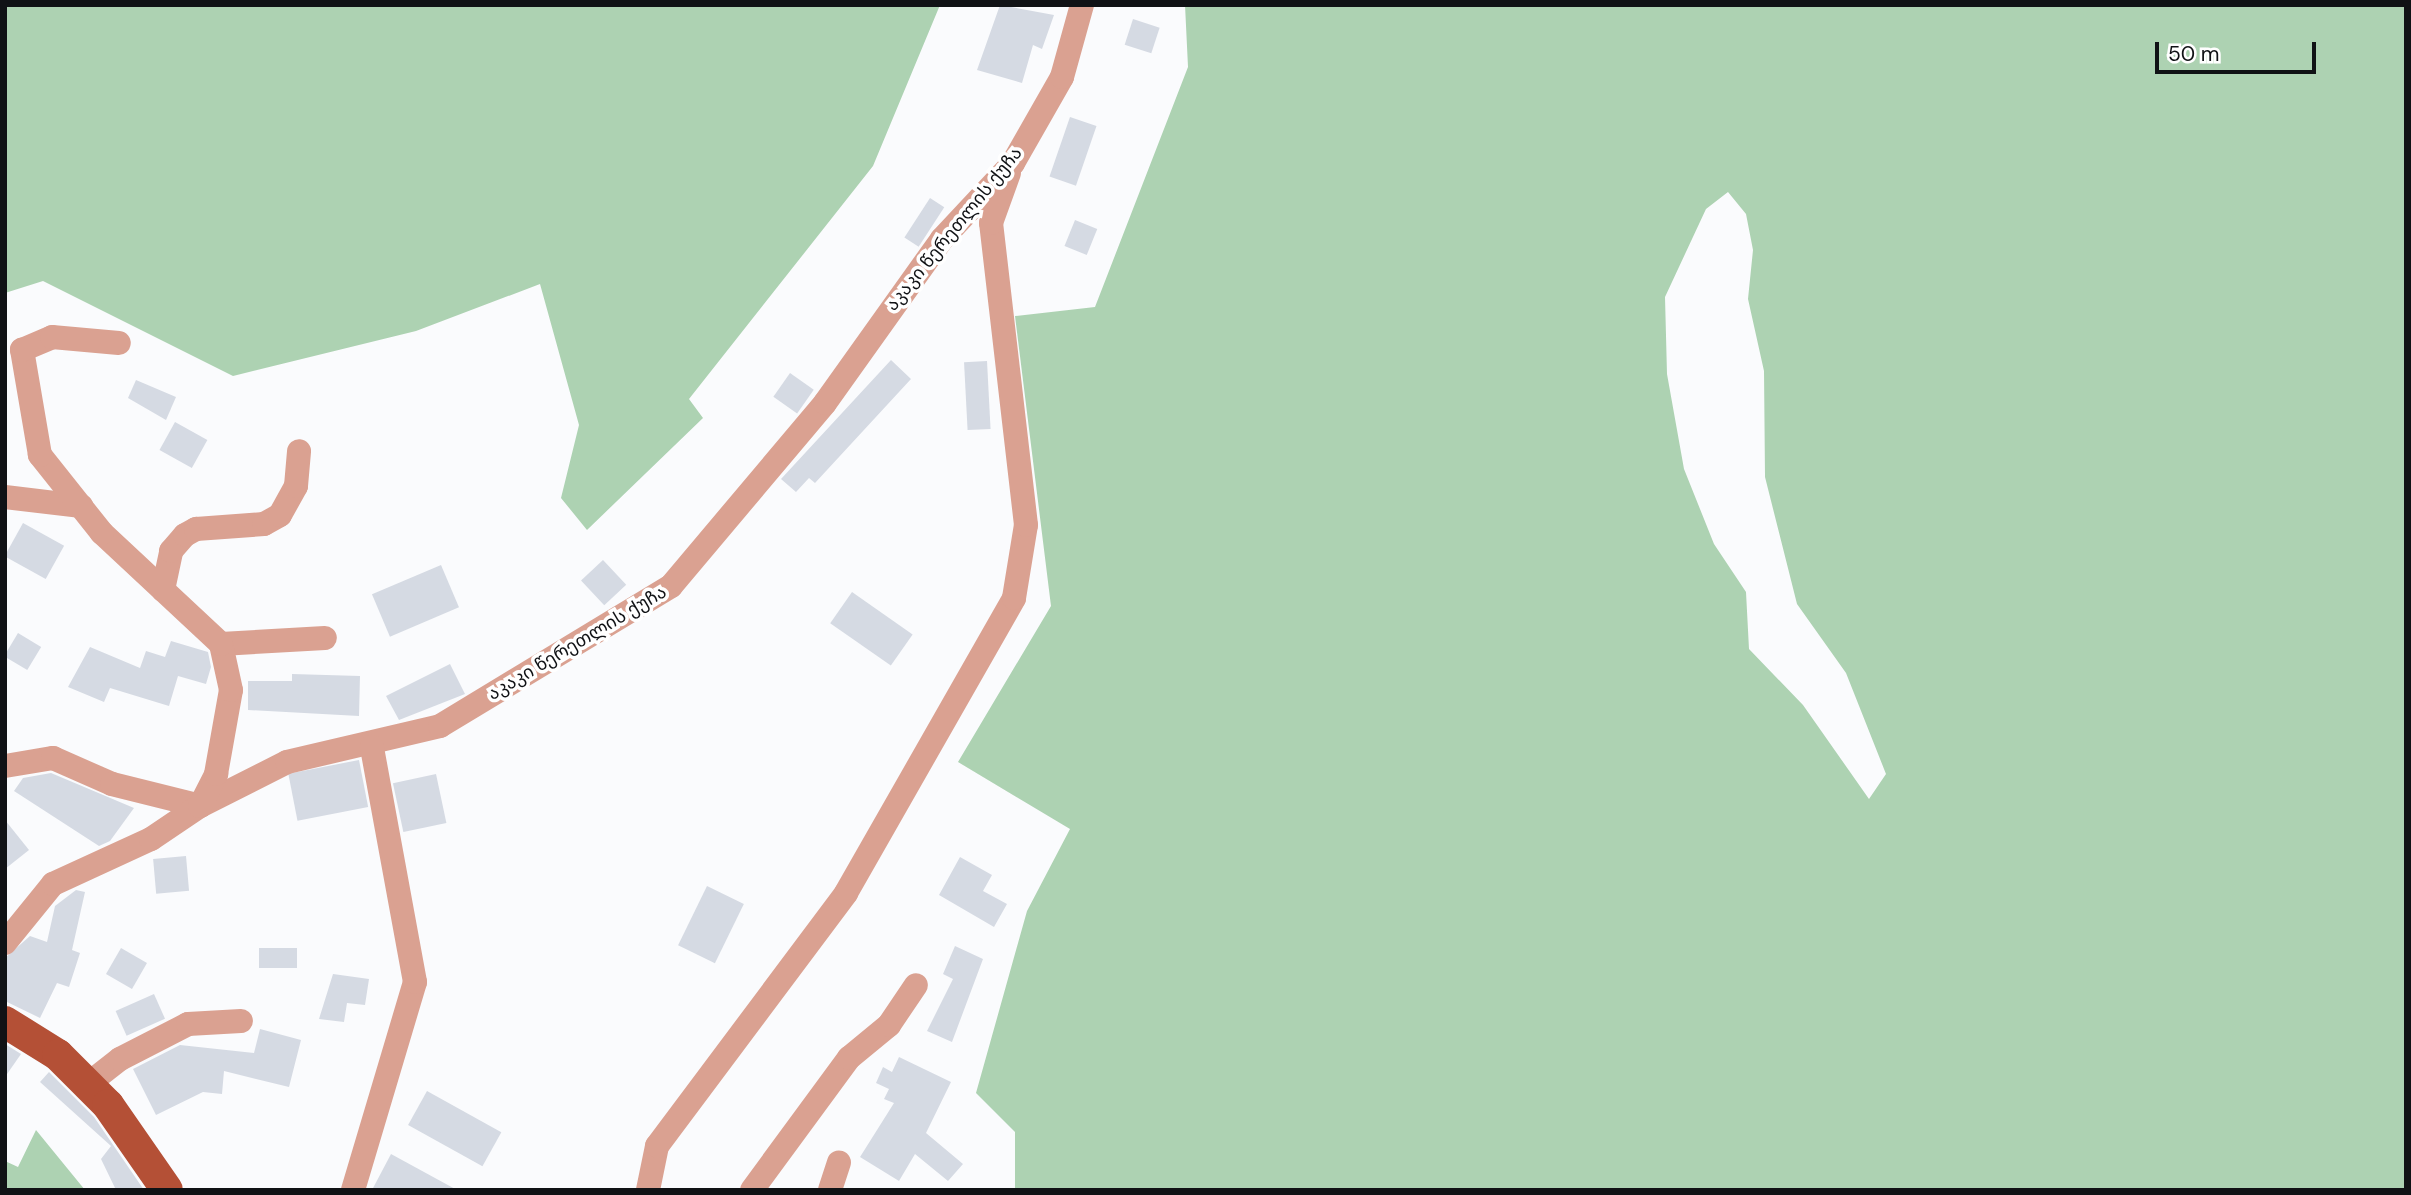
<!DOCTYPE html>
<html>
<head>
<meta charset="utf-8">
<style>
  body { margin:0 }
  #map { position:relative; width:2411px; height:1195px; overflow:hidden; background:#fafbfd; font-family:"DM Sans","Noto Sans Georgian",sans-serif }
  div>[style] { position:absolute }
  [style*='--x'] { left:calc(var(--x)*1px); top:calc(var(--y)*1px); width:calc(var(--w)*1px); rotate:calc(var(--a)*1deg) }
  .green>* { inset:0; background:#add2b2 }
  .building>* { inset:0; background:#d5dae3; transform-origin:0 0 }
  .minor>* { height:24px; margin:-12px; padding:0 12px; transform-origin:12px; border-radius:12px; background:#daa191 }
  .major>* { height:32px; margin:-16px; padding:0 16px; transform-origin:16px; border-radius:16px; background:#b45036 }
  span { translate:-50% -50%; white-space:nowrap; text-align:center; line-height:1.15; -webkit-text-stroke:7px #fff; paint-order:stroke }
  .street-label { font-size:18px; color:#101215 }
  .frame { position:absolute; inset:0; border:7px solid #101215; pointer-events:none }
  .scale { position:absolute; left:2155px; top:42px; width:161px; height:32px; box-sizing:border-box; border:4px solid #101215; border-top:0; padding-left:9px; font-size:21px; line-height:24px; white-space:nowrap; color:#101215; -webkit-text-stroke:5px #fff; paint-order:stroke }
</style>
</head>
<body>
<div id="map">
  <div class="green">
    <div style="clip-path:polygon(5px 5px,940px 5px,873px 166px,689px 399px,703px 418px,587px 530px,561px 498px,579px 425px,540px 284px,416px 331px,233px 376px,43px 281px,5px 293px)"></div>
    <div style="clip-path:polygon(evenodd,1185px 5px,2406px 5px,2406px 1190px,1015px 1190px,1015px 1132px,976px 1093px,1027px 911px,1070px 829px,958px 762px,1051px 606px,1015px 316px,1095px 307px,1188px 67px,1185px 5px,1728px 192px,1746px 214px,1753px 250px,1748px 299px,1764px 371px,1765px 477px,1797px 604px,1846px 673px,1886px 774px,1869px 799px,1803px 705px,1749px 649px,1746px 592px,1714px 544px,1684px 469px,1667px 374px,1665px 297px,1706px 209px,1728px 192px)"></div>
    <div style="clip-path:polygon(36px 1130px,85px 1190px,5px 1190px,5px 1161px,18px 1167px)"></div>
  </div>
  <div class="building">
    <div style="clip-path:polygon(1000px 5px,1054px 15px,1042px 49px,1033px 45px,1022px 83px,977px 70px)"></div>
    <div style="left:1133px;top:19px;width:28px;height:27px;rotate:18deg"></div>
    <div style="left:1070px;top:117px;width:28px;height:63px;rotate:19deg"></div>
    <div style="left:930px;top:198px;width:17px;height:47px;rotate:33deg"></div>
    <div style="left:1075px;top:220px;width:24px;height:28px;rotate:22deg"></div>
    <div style="clip-path:polygon(891px 360px,911px 379px,815px 483px,809px 478px,796px 492px,781px 479px)"></div>
    <div style="left:987px;top:361px;width:68px;height:23px;rotate:87deg"></div>
    <div style="left:790px;top:373px;width:29px;height:29px;rotate:35deg"></div>
    <div style="clip-path:polygon(136px 380px,176px 397px,166px 420px,128px 398px)"></div>
    <div style="left:175px;top:422px;width:37px;height:32px;rotate:29deg"></div>
    <div style="left:23px;top:523px;width:47px;height:38px;rotate:29deg"></div>
    <div style="left:603px;top:560px;width:34px;height:30px;rotate:47deg"></div>
    <div style="left:441px;top:565px;width:46px;height:75px;rotate:67deg"></div>
    <div style="left:852px;top:592px;width:74px;height:38px;rotate:35deg"></div>
    <div style="left:18px;top:633px;width:27px;height:27px;rotate:31deg"></div>
    <div style="clip-path:polygon(171px 641px,208px 652px,211px 667px,206px 684px,178px 676px,169px 706px,110px 688px,104px 702px,68px 687px,90px 647px,140px 668px,146px 651px,165px 657px)"></div>
    <div style="clip-path:polygon(450px 664px,465px 694px,399px 720px,386px 696px)"></div>
    <div style="clip-path:polygon(292px 674px,360px 676px,359px 716px,248px 710px,248px 681px,292px 681px)"></div>
    <div style="left:359px;top:760px;width:48px;height:72px;rotate:79deg"></div>
    <div style="clip-path:polygon(51px 773px,134px 808px,110px 841px,99px 846px,14px 791px,23px 778px)"></div>
    <div style="left:436px;top:774px;width:50px;height:44px;rotate:78deg"></div>
    <div style="clip-path:polygon(5px 820px,29px 850px,5px 869px)"></div>
    <div style="left:186px;top:856px;width:35px;height:33px;rotate:85deg"></div>
    <div style="clip-path:polygon(960px 857px,992px 875px,983px 891px,1007px 904px,994px 927px,939px 895px)"></div>
    <div style="left:707px;top:886px;width:41px;height:66px;rotate:26deg"></div>
    <div style="clip-path:polygon(76px 890px,85px 892px,72px 950px,80px 953px,69px 987px,57px 983px,40px 1018px,5px 1001px,5px 958px,30px 936px,47px 942px,55px 906px)"></div>
    <div style="clip-path:polygon(955px 946px,983px 959px,952px 1042px,927px 1031px,953px 979px,943px 974px)"></div>
    <div style="left:121px;top:948px;width:30px;height:30px;rotate:30deg"></div>
    <div style="left:259px;top:948px;width:38px;height:20px"></div>
    <div style="clip-path:polygon(333px 974px,369px 979px,365px 1005px,347px 1003px,344px 1022px,319px 1019px)"></div>
    <div style="left:154px;top:994px;width:27px;height:42px;rotate:66deg"></div>
    <div style="clip-path:polygon(260px 1029px,301px 1040px,289px 1087px,224px 1071px,222px 1094px,203px 1092px,156px 1115px,133px 1069px,180px 1045px,254px 1053px)"></div>
    <div style="clip-path:polygon(5px 1044px,21px 1054px,5px 1077px)"></div>
    <div style="clip-path:polygon(899px 1057px,951px 1082px,926px 1133px,963px 1164px,948px 1181px,915px 1154px,899px 1181px,860px 1157px,894px 1103px,884px 1099px,889px 1089px,876px 1083px,883px 1067px,892px 1072px)"></div>
    <div style="clip-path:polygon(49px 1072px,94px 1117px,144px 1190px,116px 1190px,101px 1159px,111px 1146px,40px 1082px)"></div>
    <div style="left:427px;top:1091px;width:85px;height:39px;rotate:29deg"></div>
    <div style="clip-path:polygon(391px 1154px,457px 1190px,372px 1190px)"></div>
  </div>
  <div class="minor">
    <div style="--x:5;--y:497;--w:77;--a:6.8"></div>
    <div style="--x:163;--y:590;--w:40;--a:-78"></div>
    <div style="--x:171;--y:551;--w:21;--a:-49"></div>
    <div style="--x:185;--y:535;--w:13;--a:-29"></div>
    <div style="--x:196;--y:529;--w:68;--a:-4.2"></div>
    <div style="--x:264;--y:524;--w:18;--a:-29"></div>
    <div style="--x:280;--y:515;--w:33;--a:-61"></div>
    <div style="--x:296;--y:486;--w:35;--a:-85"></div>
    <div style="--x:221;--y:644;--w:104;--a:-3.3"></div>
    <div style="--x:5;--y:766;--w:49;--a:-9.5"></div>
    <div style="--x:53;--y:758;--w:64;--a:23.8"></div>
    <div style="--x:112;--y:784;--w:91;--a:14"></div>
    <div style="--x:200;--y:806;--w:97;--a:-26.8"></div>
    <div style="--x:287;--y:762;--w:157;--a:-13.2"></div>
    <div style="--x:440;--y:726;--w:270;--a:-31.2"></div>
    <div style="--x:671;--y:586;--w:239;--a:-49.9"></div>
    <div style="--x:825;--y:403;--w:201;--a:-54.5"></div>
    <div style="--x:942;--y:239;--w:104;--a:-46.9"></div>
    <div style="--x:1013;--y:163;--w:99;--a:-60.3"></div>
    <div style="--x:1062;--y:77;--w:75;--a:-74.5"></div>
    <div style="--x:5;--y:943;--w:76;--a:-50.9"></div>
    <div style="--x:53;--y:884;--w:108;--a:-24.7"></div>
    <div style="--x:151;--y:839;--w:59;--a:-34"></div>
    <div style="--x:200;--y:806;--w:36;--a:-63"></div>
    <div style="--x:216;--y:774;--w:85;--a:-79.9"></div>
    <div style="--x:231;--y:690;--w:47;--a:-102.3"></div>
    <div style="--x:221;--y:644;--w:163;--a:-137"></div>
    <div style="--x:102;--y:533;--w:100;--a:-128.5"></div>
    <div style="--x:40;--y:455;--w:107;--a:-99.7"></div>
    <div style="--x:22;--y:350;--w:33;--a:-23"></div>
    <div style="--x:52;--y:337;--w:67;--a:5.1"></div>
    <div style="--x:88;--y:1084;--w:41;--a:-38"></div>
    <div style="--x:120;--y:1059;--w:76;--a:-27.2"></div>
    <div style="--x:188;--y:1024;--w:53;--a:-3.2"></div>
    <div style="--x:353;--y:1190;--w:217;--a:-73.4"></div>
    <div style="--x:415;--y:982;--w:239;--a:-100.4"></div>
    <div style="--x:648;--y:1190;--w:45;--a:-78.4"></div>
    <div style="--x:657;--y:1146;--w:316;--a:-53.2"></div>
    <div style="--x:846;--y:893;--w:339;--a:-60.3"></div>
    <div style="--x:1014;--y:598;--w:74;--a:-80.7"></div>
    <div style="--x:1026;--y:525;--w:304;--a:-96.6"></div>
    <div style="--x:991;--y:223;--w:53;--a:-70.2"></div>
    <div style="--x:752;--y:1190;--w:164;--a:-53.7"></div>
    <div style="--x:849;--y:1058;--w:52;--a:-39.5"></div>
    <div style="--x:889;--y:1025;--w:48;--a:-56"></div>
    <div style="--x:830;--y:1190;--w:29;--a:-72"></div>
  </div>
  <div class="major">
    <div style="--x:5;--y:1022;--w:62;--a:31.9"></div>
    <div style="--x:58;--y:1055;--w:71;--a:45"></div>
    <div style="--x:108;--y:1105;--w:103;--a:55.2"></div>
  </div>
  <div class="street-label">
    <span style="left:954px;top:229px;rotate:-51deg">აკაკი წერეთლის ქუჩა</span>
    <span style="left:577px;top:643px;rotate:-31deg">აკაკი წერეთლის ქუჩა</span>
  </div>
  <div class="frame"></div>
  <div class="scale">50 m</div>
</div>
</body>
</html>
